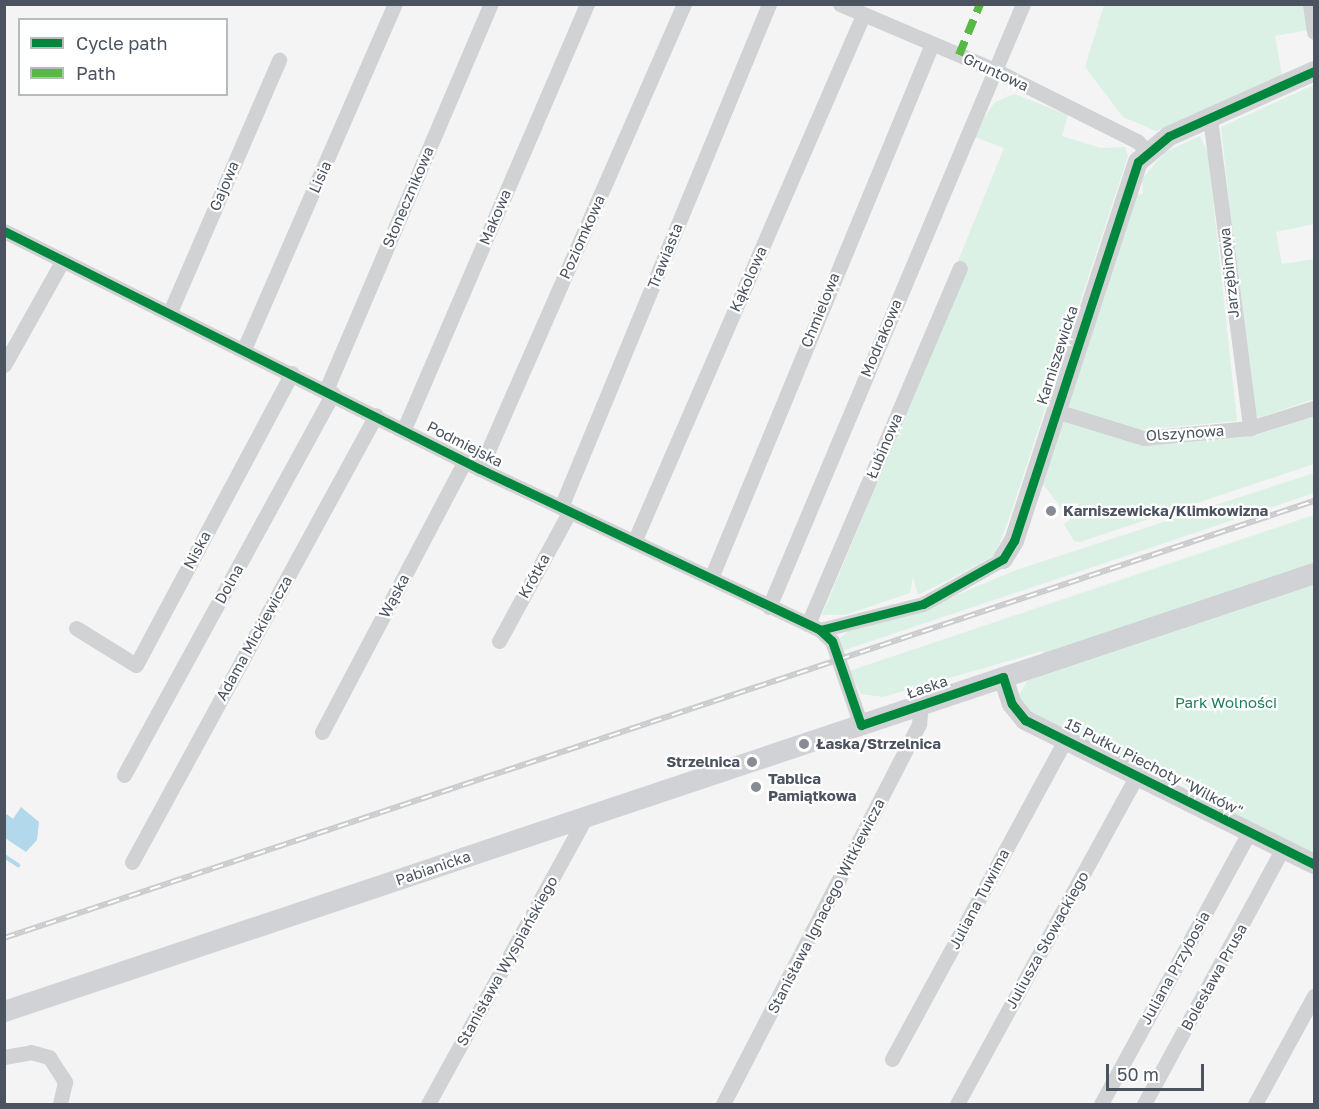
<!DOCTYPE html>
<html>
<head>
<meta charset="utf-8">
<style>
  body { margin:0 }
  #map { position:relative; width:1319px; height:1109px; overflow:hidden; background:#f4f4f4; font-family:"Golos Text",sans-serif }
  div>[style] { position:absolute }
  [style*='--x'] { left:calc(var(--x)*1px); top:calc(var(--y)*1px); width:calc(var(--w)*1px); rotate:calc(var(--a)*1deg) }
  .green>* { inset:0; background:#dbf1e6 }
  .water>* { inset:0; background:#b2d8ec }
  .stream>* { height:4px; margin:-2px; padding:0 2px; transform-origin:2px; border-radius:2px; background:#b2d8ec }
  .minor>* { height:15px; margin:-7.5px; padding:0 7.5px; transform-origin:7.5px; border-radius:7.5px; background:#d0d2d4 }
  .tertiary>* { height:20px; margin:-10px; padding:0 10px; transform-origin:10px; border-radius:10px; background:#d0d2d4 }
  .secondary>* { height:21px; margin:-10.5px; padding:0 10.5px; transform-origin:10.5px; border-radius:10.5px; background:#d0d2d5 }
  .rail>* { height:6px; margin-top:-3px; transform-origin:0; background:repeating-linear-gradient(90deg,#fff 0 11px,#cacbcd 0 22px); box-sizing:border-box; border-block:2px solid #cacbcd }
  .quiet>* { height:8px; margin-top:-4px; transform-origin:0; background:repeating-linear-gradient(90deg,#58b947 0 15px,transparent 0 23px) }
  .cycleway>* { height:9px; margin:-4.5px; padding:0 4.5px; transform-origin:4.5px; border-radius:4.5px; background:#00873e }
  .dots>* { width:16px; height:16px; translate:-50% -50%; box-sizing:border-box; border:3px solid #fff; border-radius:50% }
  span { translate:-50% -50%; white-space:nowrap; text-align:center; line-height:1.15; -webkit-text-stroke:4.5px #fff; paint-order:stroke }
  .street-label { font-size:15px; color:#4b5360 }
  .poi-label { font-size:15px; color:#4b5360; font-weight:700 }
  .left { translate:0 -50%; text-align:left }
  .right { translate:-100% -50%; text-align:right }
  .park-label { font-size:15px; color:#1d7f5b }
  .frame { position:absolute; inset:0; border:6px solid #4b5360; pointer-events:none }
  .legend { position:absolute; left:18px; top:18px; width:210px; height:78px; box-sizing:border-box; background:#fff; border:2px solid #b7babf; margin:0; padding:8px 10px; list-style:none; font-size:18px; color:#4b5360 }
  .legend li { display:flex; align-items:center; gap:12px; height:30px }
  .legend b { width:30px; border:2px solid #b7babf }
  .scale { position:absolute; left:1106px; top:1064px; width:98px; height:27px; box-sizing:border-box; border:3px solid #4b5360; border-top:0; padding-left:8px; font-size:18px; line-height:21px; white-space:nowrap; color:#4b5360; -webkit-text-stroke:4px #fff; paint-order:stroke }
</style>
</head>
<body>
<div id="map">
  <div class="green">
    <div style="clip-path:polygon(1235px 4px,1304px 5px,1308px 30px,1275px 36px,1282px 75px,1156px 131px,1123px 117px,1085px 67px,1104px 5px)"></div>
    <div style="clip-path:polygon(1313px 85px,1314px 224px,1276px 232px,1282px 264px,1314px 259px,1314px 399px,1258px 418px,1251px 402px,1221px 127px)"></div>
    <div style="clip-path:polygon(1015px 94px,1068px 115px,1062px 136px,1101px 148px,1125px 147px,1128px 156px,1011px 513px,995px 555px,954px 577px,918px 595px,913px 577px,910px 593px,845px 615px,822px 615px,968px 265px,958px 261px,1004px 148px,972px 136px,995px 102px)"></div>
    <div style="clip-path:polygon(1200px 136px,1208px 153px,1237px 421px,1140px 430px,1067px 408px,1135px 195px,1143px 194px,1142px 179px,1165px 152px)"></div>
    <div style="clip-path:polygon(1314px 416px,1314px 464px,1080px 542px,1074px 541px,1064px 524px,1070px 519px,1042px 483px,1063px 420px,1142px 445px,1257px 435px)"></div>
    <div style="clip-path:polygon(1314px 473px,1314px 493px,842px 651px,840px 638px,850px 630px,907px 616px,1016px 570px)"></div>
    <div style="clip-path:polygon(1314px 515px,1314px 565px,1045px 655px,1043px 651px,883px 697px,861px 694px,849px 671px)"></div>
    <div style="clip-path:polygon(1314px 582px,1314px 857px,1244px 822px,1161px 770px,1132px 763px,1025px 713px,1019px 695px,1029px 678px)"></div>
  </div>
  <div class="water">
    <div style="clip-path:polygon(21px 807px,39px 822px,37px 840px,26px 852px,5px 838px,5px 813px,13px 819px)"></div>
  </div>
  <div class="stream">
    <div style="--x:4;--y:856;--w:17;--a:33"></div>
  </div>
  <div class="minor">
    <div style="--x:840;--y:4;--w:168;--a:23.1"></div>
    <div style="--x:995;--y:70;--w:159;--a:26.6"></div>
    <div style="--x:1137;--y:141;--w:14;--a:45"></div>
    <div style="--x:1310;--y:4;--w:28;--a:82"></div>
    <div style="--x:1210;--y:118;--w:313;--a:82.6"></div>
    <div style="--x:4;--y:231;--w:532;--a:26.57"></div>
    <div style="--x:480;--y:469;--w:376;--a:25.3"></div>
    <div style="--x:820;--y:630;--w:16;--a:43"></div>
    <div style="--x:832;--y:641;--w:89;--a:71"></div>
    <div style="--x:170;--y:312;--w:275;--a:-66.6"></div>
    <div style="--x:244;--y:349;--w:377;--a:-66.4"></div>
    <div style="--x:4;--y:365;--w:120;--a:-60.7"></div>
    <div style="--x:326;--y:390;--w:420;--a:-66.9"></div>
    <div style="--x:1056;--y:411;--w:92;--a:17.1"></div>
    <div style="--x:1144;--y:438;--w:106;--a:-5.4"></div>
    <div style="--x:1250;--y:428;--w:67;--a:-17.4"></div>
    <div style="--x:404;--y:429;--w:463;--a:-66.7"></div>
    <div style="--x:480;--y:469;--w:508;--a:-66.31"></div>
    <div style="--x:561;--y:507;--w:544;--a:-67.53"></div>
    <div style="--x:634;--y:542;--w:575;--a:-66.51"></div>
    <div style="--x:711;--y:578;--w:578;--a:-67.52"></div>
    <div style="--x:769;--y:607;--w:654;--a:-67.16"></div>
    <div style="--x:808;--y:624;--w:387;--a:-66.9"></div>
    <div style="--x:76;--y:628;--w:70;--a:31.7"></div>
    <div style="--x:136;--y:665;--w:331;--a:-61.9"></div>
    <div style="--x:820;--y:630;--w:106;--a:-14.2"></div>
    <div style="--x:923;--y:604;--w:92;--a:-29.4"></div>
    <div style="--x:499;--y:641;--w:148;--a:-61.4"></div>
    <div style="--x:322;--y:732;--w:306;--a:-62.2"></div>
    <div style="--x:124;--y:775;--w:435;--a:-61.3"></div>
    <div style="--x:132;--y:862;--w:509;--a:-61.37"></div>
    <div style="--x:4;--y:1057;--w:27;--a:-10"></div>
    <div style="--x:31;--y:1052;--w:19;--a:16"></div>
    <div style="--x:49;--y:1057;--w:30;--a:57"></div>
    <div style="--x:65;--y:1082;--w:23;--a:103"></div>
    <div style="--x:892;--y:1059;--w:364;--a:-61.5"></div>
    <div style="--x:428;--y:1104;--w:328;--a:-61.2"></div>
    <div style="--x:723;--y:1104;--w:428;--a:-62.7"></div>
    <div style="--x:919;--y:724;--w:19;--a:-84"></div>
    <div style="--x:957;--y:1104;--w:375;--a:-61.3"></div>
    <div style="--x:1101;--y:1104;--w:311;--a:-61.4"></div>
    <div style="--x:1144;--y:1104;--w:291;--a:-61.5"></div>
    <div style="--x:1255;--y:1104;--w:123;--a:-61.4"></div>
  </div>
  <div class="tertiary">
    <div style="--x:1003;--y:559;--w:21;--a:-59"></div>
    <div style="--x:1014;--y:541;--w:399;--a:-71.9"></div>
    <div style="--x:1138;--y:162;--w:40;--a:-40"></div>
    <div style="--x:1169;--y:136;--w:159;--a:-24.1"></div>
    <div style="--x:1003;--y:677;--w:28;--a:72"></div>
    <div style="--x:1012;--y:704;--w:21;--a:51"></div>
    <div style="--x:1025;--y:720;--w:323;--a:26.5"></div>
  </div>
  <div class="secondary">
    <div style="--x:4;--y:1011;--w:1381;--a:-18.49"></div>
  </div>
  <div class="rail">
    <div style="--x:4;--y:938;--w:1381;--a:-18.45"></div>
  </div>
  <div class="quiet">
    <div style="--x:959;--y:55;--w:55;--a:-67.6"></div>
  </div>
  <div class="cycleway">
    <div style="--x:4;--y:231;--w:532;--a:26.57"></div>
    <div style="--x:480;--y:469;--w:376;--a:25.3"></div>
    <div style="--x:820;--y:630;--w:16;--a:43"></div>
    <div style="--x:832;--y:641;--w:89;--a:71"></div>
    <div style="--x:861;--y:725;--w:150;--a:-18.7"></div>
    <div style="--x:1003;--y:677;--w:28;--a:72"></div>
    <div style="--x:1012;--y:704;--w:21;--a:51"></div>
    <div style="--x:1025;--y:720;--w:323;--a:26.5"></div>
    <div style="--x:820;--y:630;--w:106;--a:-14.2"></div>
    <div style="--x:923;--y:604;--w:92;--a:-29.4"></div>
    <div style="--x:1003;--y:559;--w:21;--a:-59"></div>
    <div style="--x:1014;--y:541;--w:399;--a:-71.9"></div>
    <div style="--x:1138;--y:162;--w:40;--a:-40"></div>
    <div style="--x:1169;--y:136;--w:159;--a:-24.1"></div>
  </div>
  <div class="dots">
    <div style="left:1051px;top:511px;background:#868b94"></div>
    <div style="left:804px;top:744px;background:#868b94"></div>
    <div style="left:752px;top:762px;background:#868b94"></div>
    <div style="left:756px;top:787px;background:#868b94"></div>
  </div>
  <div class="street-label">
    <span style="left:996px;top:72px;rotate:25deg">Gruntowa</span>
    <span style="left:320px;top:177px;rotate:-66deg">Lisia</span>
    <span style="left:224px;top:186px;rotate:-67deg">Gajowa</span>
    <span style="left:408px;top:197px;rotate:-67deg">Słonecznikowa</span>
    <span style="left:495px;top:217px;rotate:-67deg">Makowa</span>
    <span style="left:582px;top:237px;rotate:-66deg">Poziomkowa</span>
    <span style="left:665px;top:256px;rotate:-68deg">Trawiasta</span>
    <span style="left:1229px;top:273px;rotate:-96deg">Jarzębinowa</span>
    <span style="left:748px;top:279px;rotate:-66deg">Kąkolowa</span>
    <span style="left:820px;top:310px;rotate:-68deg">Chmielowa</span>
    <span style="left:881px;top:338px;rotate:-67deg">Modrakowa</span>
    <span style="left:1057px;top:355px;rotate:-72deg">Karniszewicka</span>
    <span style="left:1185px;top:433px;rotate:-4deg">Olszynowa</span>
    <span style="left:465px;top:444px;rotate:27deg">Podmiejska</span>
    <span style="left:884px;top:446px;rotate:-67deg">Łubinowa</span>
    <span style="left:197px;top:550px;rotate:-62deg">Niska</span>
    <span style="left:534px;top:576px;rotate:-61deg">Krótka</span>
    <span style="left:229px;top:584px;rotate:-61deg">Dolna</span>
    <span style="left:394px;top:596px;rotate:-62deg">Wąska</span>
    <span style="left:254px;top:638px;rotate:-61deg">Adama Mickiewicza</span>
    <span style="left:927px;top:687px;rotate:-19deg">Łaska</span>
    <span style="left:1154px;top:767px;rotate:27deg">15 Pułku Piechoty "Wilków"</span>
    <span style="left:433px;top:868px;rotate:-19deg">Pabianicka</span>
    <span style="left:979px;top:899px;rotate:-62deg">Juliana Tuwima</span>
    <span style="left:826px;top:906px;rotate:-63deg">Stanisława Ignacego Witkiewicza</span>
    <span style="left:1047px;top:940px;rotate:-61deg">Juliusza Słowackiego</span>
    <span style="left:507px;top:961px;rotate:-61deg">Stanisława Wyspiańskiego</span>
    <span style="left:1175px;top:968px;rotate:-61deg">Juliana Przybosia</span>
    <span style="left:1214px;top:977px;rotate:-61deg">Bolesława Prusa</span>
  </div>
  <div class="poi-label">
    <span class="left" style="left:1063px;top:511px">Karniszewicka/Klimkowizna</span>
    <span class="left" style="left:816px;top:744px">Łaska/Strzelnica</span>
    <span class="right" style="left:740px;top:762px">Strzelnica</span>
    <span class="left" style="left:768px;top:787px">Tablica<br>Pamiątkowa</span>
  </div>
  <div class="park-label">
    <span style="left:1226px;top:703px">Park Wolności</span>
  </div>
  <div class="frame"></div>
  <ul class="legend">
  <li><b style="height:8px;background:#00873e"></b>Cycle path</li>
  <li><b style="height:8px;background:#58b947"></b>Path</li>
  </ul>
  <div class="scale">50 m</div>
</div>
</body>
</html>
